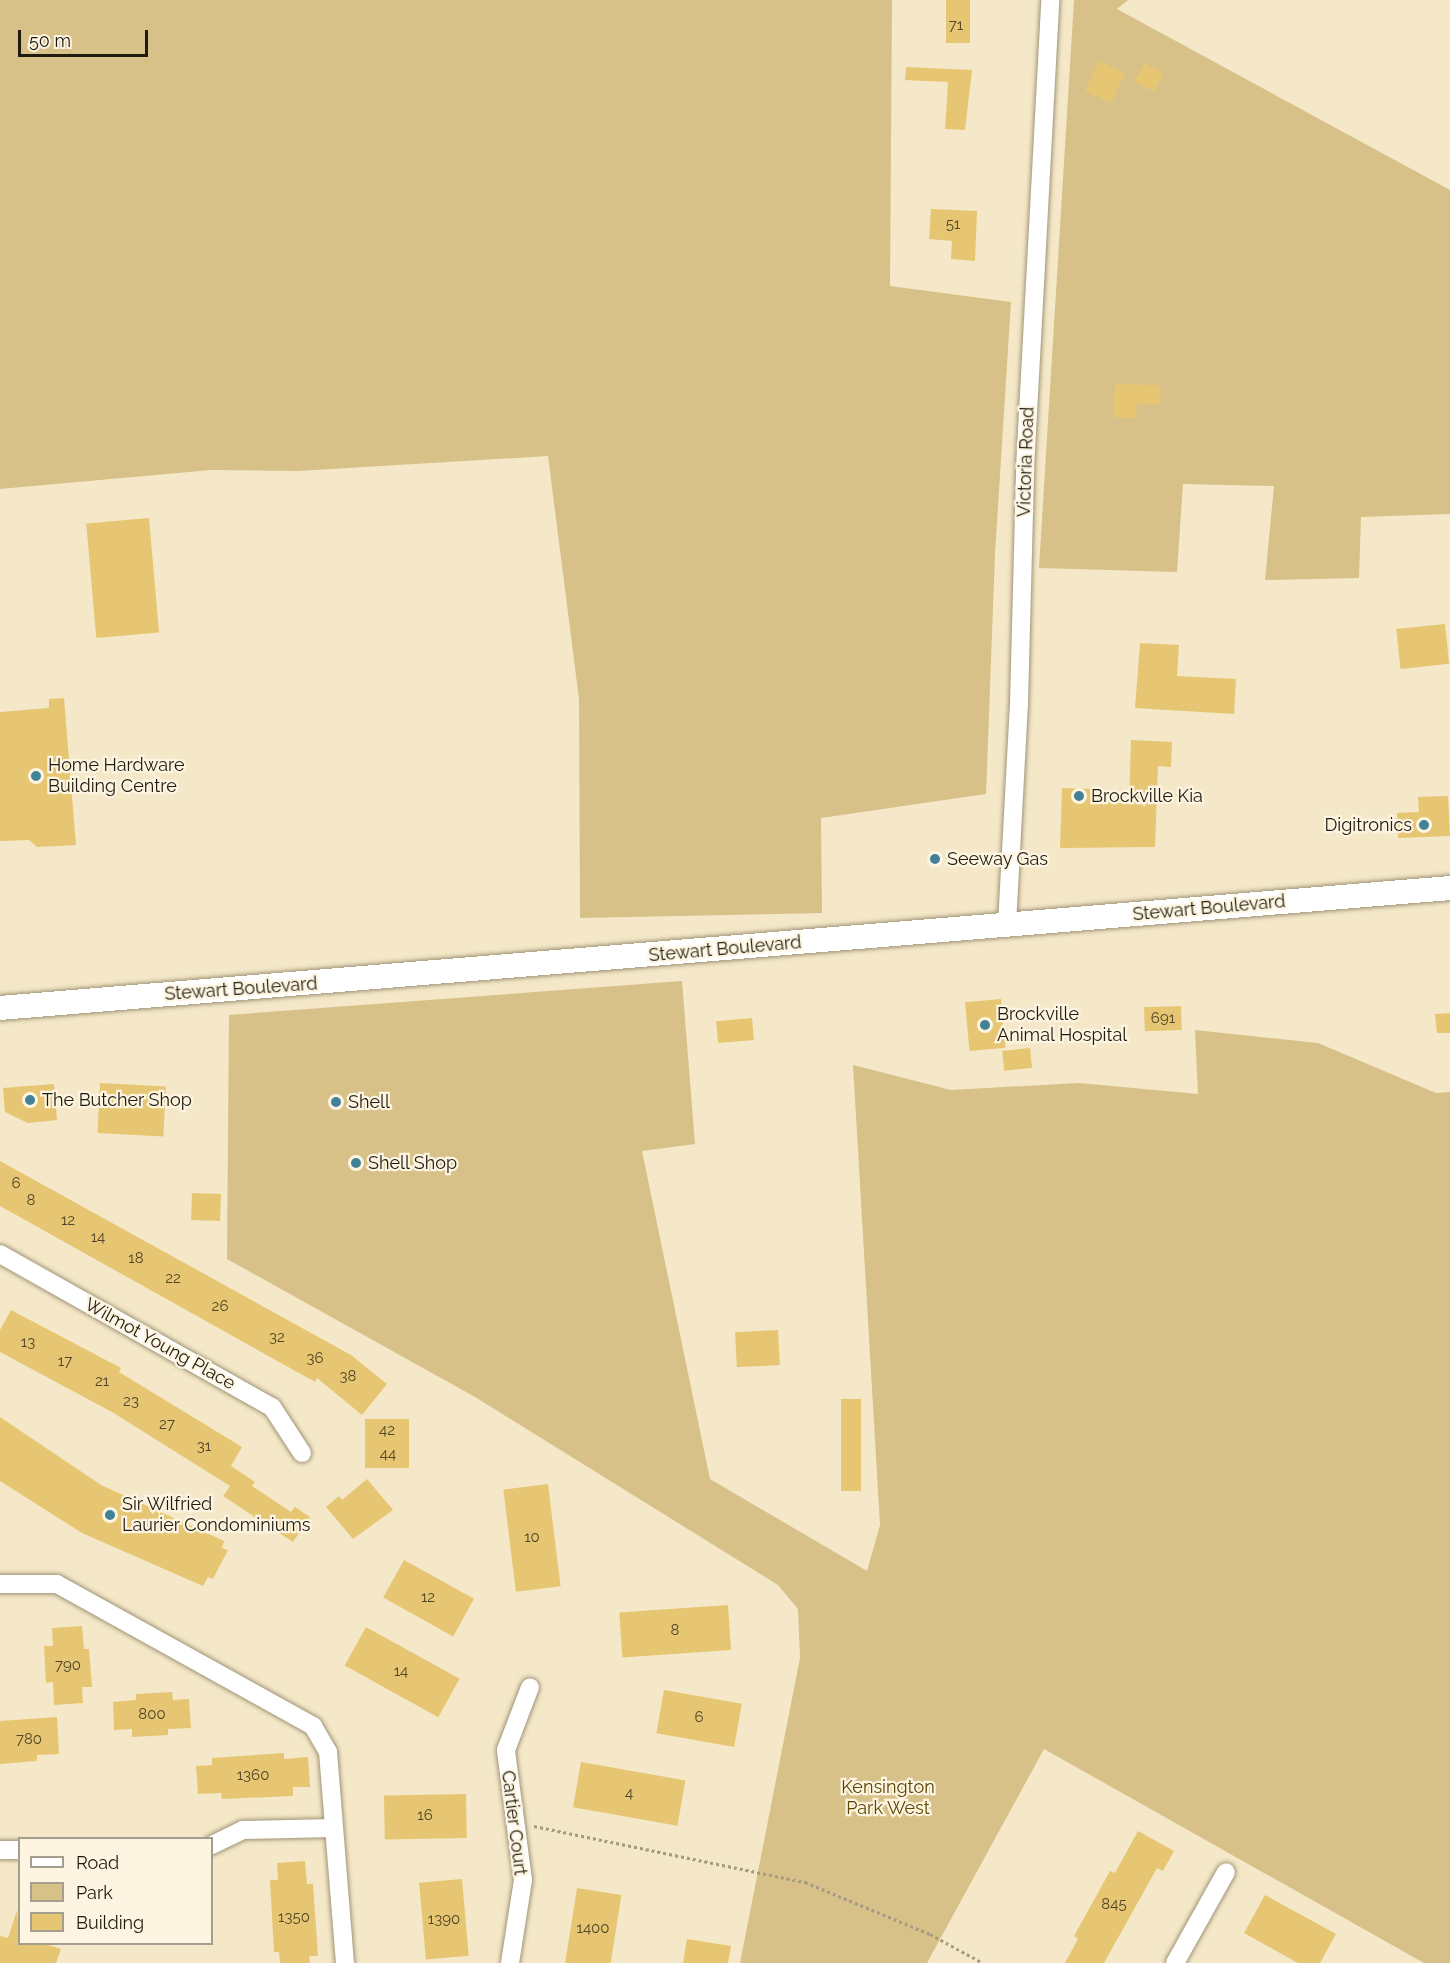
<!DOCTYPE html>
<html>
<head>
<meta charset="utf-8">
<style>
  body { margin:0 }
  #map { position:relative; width:1450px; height:1963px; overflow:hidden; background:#f4e8c8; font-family:Raleway,sans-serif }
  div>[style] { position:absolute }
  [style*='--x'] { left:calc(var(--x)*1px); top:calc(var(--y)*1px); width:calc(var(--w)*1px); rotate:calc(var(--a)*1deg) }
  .green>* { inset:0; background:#d7c188 }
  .building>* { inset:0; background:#e6c672; transform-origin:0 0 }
  .path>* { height:3px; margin-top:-1.5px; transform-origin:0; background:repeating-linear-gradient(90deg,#a49b82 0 3px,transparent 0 6px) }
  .roads { filter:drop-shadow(0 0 2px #a09477) drop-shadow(0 0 2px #a09477) }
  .minor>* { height:18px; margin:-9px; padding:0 9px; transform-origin:9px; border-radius:9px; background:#fff }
  .major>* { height:24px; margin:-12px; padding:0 12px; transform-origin:12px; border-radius:12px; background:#fff }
  .dots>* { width:16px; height:16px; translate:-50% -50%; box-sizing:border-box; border:3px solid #fdf5e2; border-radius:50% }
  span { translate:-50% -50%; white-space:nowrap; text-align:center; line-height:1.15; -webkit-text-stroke:4.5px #fdf5e2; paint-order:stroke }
  .number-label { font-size:15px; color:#514628 }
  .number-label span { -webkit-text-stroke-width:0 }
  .street-label { font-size:18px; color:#1f1b0f }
  .poi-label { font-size:18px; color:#1f1b0f }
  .left { translate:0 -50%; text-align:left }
  .right { translate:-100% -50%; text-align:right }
  .park-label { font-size:18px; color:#5c4600 }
  .legend { position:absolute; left:18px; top:1837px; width:195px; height:108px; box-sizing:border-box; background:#fdf5e2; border:2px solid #a49e8e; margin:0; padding:8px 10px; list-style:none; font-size:18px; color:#1f1b0f }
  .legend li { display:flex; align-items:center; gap:12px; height:30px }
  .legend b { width:30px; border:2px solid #a49e8e }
  .scale { position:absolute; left:18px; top:30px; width:130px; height:27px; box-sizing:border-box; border:3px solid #1f1b0f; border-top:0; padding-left:8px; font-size:18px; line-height:21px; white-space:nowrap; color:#1f1b0f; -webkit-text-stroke:4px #fdf5e2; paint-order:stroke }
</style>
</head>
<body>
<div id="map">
  <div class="green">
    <div style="clip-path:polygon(0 0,892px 0,890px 286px,1011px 302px,995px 554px,986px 794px,821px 818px,822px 913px,580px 918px,579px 699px,548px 456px,298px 471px,211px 470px,0 489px)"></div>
    <div style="clip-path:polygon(1074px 0,1128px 0,1117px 9px,1450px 190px,1450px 514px,1361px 517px,1359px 578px,1265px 580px,1274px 486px,1183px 484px,1177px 572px,1039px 568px)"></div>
    <div style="clip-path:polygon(682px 981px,695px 1144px,642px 1151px,710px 1479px,867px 1571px,880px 1525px,853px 1065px,951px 1090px,1079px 1083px,1198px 1094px,1195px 1030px,1318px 1043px,1436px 1093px,1450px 1092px,1450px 1963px,1424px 1963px,1044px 1749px,927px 1963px,740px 1963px,800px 1658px,798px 1609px,778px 1585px,475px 1397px,227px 1259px,229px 1015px)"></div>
  </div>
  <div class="building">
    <div style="left:946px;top:0;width:24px;height:43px"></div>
    <div style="left:1099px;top:61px;width:29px;height:33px;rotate:25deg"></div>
    <div style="left:1144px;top:63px;width:22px;height:21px;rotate:27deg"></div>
    <div style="clip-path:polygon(906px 67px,972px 70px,965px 130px,945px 129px,948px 82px,905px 80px)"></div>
    <div style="clip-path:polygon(931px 209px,977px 211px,975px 261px,951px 259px,952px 241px,929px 239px)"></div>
    <div style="clip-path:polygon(1115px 384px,1160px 385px,1160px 405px,1137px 404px,1136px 418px,1113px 417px)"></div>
    <div style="left:149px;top:518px;width:115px;height:63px;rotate:85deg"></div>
    <div style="left:1445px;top:624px;width:40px;height:49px;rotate:84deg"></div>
    <div style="clip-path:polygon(1140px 643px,1179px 645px,1177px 676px,1236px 679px,1234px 714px,1135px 708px)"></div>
    <div style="clip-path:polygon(64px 698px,76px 845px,37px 847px,29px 840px,0 841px,0 712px,49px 708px,49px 699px)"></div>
    <div style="clip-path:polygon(1131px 740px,1172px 742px,1171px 767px,1158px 766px,1155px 847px,1060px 848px,1062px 788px,1097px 789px,1096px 802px,1129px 803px)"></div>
    <div style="clip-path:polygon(1448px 796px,1450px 836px,1398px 838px,1397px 813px,1419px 812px,1418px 797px)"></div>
    <div style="left:1001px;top:999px;width:49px;height:36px;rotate:85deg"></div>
    <div style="left:1181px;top:1006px;width:24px;height:37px;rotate:88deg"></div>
    <div style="clip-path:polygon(1450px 1013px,1450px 1033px,1437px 1033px,1435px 1014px)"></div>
    <div style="left:752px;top:1018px;width:22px;height:36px;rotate:85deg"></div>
    <div style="left:1030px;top:1048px;width:20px;height:28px;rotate:84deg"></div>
    <div style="left:100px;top:1083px;width:66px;height:50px;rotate:3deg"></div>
    <div style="clip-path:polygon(54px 1084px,57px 1120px,28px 1123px,5px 1112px,3px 1088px)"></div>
    <div style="clip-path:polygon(0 1161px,351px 1355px,387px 1384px,362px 1415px,317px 1378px,315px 1382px,0 1206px)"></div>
    <div style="left:192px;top:1193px;width:29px;height:27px;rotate:2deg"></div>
    <div style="clip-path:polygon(11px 1310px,121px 1368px,119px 1372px,242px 1447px,231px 1466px,255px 1482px,252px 1486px,291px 1512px,295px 1507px,310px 1517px,293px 1542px,223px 1496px,230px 1486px,112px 1412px,0 1352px,0 1330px)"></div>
    <div style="left:778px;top:1330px;width:35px;height:43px;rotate:87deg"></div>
    <div style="left:841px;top:1399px;width:20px;height:92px"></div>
    <div style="clip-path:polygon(0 1417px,101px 1485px,224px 1541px,222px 1548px,228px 1550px,213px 1579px,208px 1577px,203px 1586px,82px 1533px,0 1481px)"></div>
    <div style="left:365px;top:1419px;width:44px;height:49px"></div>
    <div style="clip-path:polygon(367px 1479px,393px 1510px,353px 1539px,326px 1507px,339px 1496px,342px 1500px)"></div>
    <div style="left:548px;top:1484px;width:103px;height:45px;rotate:83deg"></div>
    <div style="left:404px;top:1560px;width:80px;height:43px;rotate:29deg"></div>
    <div style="left:728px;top:1605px;width:45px;height:109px;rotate:86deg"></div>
    <div style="clip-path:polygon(82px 1626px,84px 1649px,89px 1649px,92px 1687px,82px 1687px,83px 1703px,54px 1705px,53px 1682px,46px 1683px,44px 1646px,53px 1646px,52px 1628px)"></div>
    <div style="left:366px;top:1627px;width:107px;height:44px;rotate:29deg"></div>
    <div style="left:664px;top:1690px;width:79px;height:44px;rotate:10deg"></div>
    <div style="clip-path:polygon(172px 1692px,173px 1700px,189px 1699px,191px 1728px,168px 1729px,168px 1735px,132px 1737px,132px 1729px,114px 1730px,113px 1702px,136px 1700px,136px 1694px)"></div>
    <div style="clip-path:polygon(57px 1717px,59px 1754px,37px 1755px,37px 1761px,0 1764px,0 1721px)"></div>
    <div style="clip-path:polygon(284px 1753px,284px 1759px,308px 1757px,310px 1787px,293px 1787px,293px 1796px,222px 1799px,221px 1793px,198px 1794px,196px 1766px,212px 1765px,212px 1758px)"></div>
    <div style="left:581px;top:1762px;width:106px;height:46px;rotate:10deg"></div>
    <div style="left:466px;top:1794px;width:44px;height:82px;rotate:89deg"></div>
    <div style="clip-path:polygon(1138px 1831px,1174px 1851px,1163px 1871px,1157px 1868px,1104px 1963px,1065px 1963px,1078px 1939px,1074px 1936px,1110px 1871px,1115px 1873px)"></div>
    <div style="clip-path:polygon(305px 1861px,307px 1884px,313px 1884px,318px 1956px,309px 1956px,310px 1963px,280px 1963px,279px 1952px,274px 1952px,270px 1880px,278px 1880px,277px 1863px)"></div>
    <div style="left:462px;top:1879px;width:77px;height:43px;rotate:85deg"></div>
    <div style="left:577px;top:1888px;width:45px;height:76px;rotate:9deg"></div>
    <div style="clip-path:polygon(1265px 1895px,1336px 1934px,1320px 1963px,1298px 1963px,1244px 1933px)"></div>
    <div style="clip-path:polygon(17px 1910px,20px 1944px,45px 1944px,61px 1949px,56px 1963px,0 1963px,0 1936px,8px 1938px)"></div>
    <div style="clip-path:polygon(687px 1939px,731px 1946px,728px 1963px,683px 1963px)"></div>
  </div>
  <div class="path">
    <div style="--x:534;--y:1826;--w:277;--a:11.7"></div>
    <div style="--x:805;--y:1882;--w:135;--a:22.6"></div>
    <div style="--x:930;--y:1934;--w:60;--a:28.7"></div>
  </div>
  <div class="roads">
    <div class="minor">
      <div style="--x:1007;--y:925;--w:222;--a:-86.9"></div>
      <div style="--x:1019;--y:703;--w:235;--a:-88.5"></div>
      <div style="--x:1025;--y:468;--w:469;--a:-86.9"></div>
      <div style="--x:0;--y:1254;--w:312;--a:29.4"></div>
      <div style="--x:272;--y:1407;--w:55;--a:56.9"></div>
      <div style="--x:0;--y:1584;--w:57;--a:0"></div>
      <div style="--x:57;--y:1584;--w:293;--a:29"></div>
      <div style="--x:313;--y:1726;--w:30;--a:60"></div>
      <div style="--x:328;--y:1752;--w:212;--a:85.4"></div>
      <div style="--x:212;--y:1845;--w:34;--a:-26"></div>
      <div style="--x:243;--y:1830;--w:91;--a:-1.3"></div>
      <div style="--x:0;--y:1850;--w:20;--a:0"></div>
      <div style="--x:510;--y:1963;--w:84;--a:-81.1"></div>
      <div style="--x:523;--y:1880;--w:131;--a:-97.5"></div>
      <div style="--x:506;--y:1750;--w:67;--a:-69.1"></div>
      <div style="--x:1175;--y:1963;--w:104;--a:-60.7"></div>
    </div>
    <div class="major">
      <div style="--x:0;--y:1008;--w:1455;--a:-4.73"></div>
    </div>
  </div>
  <div class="dots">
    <div style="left:36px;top:776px;background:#428196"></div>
    <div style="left:1079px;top:796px;background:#428196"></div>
    <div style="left:1424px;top:825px;background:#428196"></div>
    <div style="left:935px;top:859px;background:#428196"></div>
    <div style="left:985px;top:1025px;background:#428196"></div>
    <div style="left:30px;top:1100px;background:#428196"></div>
    <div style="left:336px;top:1102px;background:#428196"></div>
    <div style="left:356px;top:1163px;background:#428196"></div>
    <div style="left:110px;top:1515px;background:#428196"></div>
  </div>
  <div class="number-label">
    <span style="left:956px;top:26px">71</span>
    <span style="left:953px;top:225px">51</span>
    <span style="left:1163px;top:1019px">691</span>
    <span style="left:16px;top:1184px">6</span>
    <span style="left:31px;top:1201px">8</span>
    <span style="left:68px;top:1221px">12</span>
    <span style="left:98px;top:1238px">14</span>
    <span style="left:136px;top:1259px">18</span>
    <span style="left:173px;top:1279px">22</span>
    <span style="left:220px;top:1307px">26</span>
    <span style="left:277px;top:1338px">32</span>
    <span style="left:28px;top:1343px">13</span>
    <span style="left:315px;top:1359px">36</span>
    <span style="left:65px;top:1362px">17</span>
    <span style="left:348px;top:1377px">38</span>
    <span style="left:102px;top:1382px">21</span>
    <span style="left:131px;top:1402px">23</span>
    <span style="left:167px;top:1425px">27</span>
    <span style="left:387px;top:1431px">42</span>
    <span style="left:204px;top:1447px">31</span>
    <span style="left:388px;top:1455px">44</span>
    <span style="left:532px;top:1538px">10</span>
    <span style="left:428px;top:1598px">12</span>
    <span style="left:675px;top:1631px">8</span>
    <span style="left:68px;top:1666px">790</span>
    <span style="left:401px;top:1672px">14</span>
    <span style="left:152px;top:1715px">800</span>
    <span style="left:699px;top:1718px">6</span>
    <span style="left:29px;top:1740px">780</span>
    <span style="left:253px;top:1776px">1360</span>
    <span style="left:629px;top:1794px">4</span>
    <span style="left:425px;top:1816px">16</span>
    <span style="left:1114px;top:1905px">845</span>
    <span style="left:294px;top:1918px">1350</span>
    <span style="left:444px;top:1920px">1390</span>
    <span style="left:593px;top:1929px">1400</span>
  </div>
  <div class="street-label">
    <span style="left:1026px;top:462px;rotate:-88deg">Victoria Road</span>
    <span style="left:1209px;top:908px;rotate:-5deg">Stewart Boulevard</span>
    <span style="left:725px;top:949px;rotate:-5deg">Stewart Boulevard</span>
    <span style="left:241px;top:989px;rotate:-4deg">Stewart Boulevard</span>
    <span style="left:160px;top:1344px;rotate:29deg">Wilmot Young Place</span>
    <span style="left:514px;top:1823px;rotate:83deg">Cartier Court</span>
  </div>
  <div class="poi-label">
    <span class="left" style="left:48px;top:776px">Home Hardware<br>Building Centre</span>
    <span class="left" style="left:1091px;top:796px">Brockville Kia</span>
    <span class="right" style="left:1412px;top:825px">Digitronics</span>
    <span class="left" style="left:947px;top:859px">Seeway Gas</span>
    <span class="left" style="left:997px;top:1025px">Brockville<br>Animal Hospital</span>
    <span class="left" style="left:42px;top:1100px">The Butcher Shop</span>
    <span class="left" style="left:348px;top:1102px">Shell</span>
    <span class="left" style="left:368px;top:1163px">Shell Shop</span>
    <span class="left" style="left:122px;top:1515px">Sir Wilfried<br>Laurier Condominiums</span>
  </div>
  <div class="park-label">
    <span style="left:888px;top:1798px">Kensington<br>Park West</span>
  </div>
  <ul class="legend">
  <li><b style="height:8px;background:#fff"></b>Road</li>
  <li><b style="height:16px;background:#d7c188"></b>Park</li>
  <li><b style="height:16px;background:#e6c672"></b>Building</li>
  </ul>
  <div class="scale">50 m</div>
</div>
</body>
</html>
